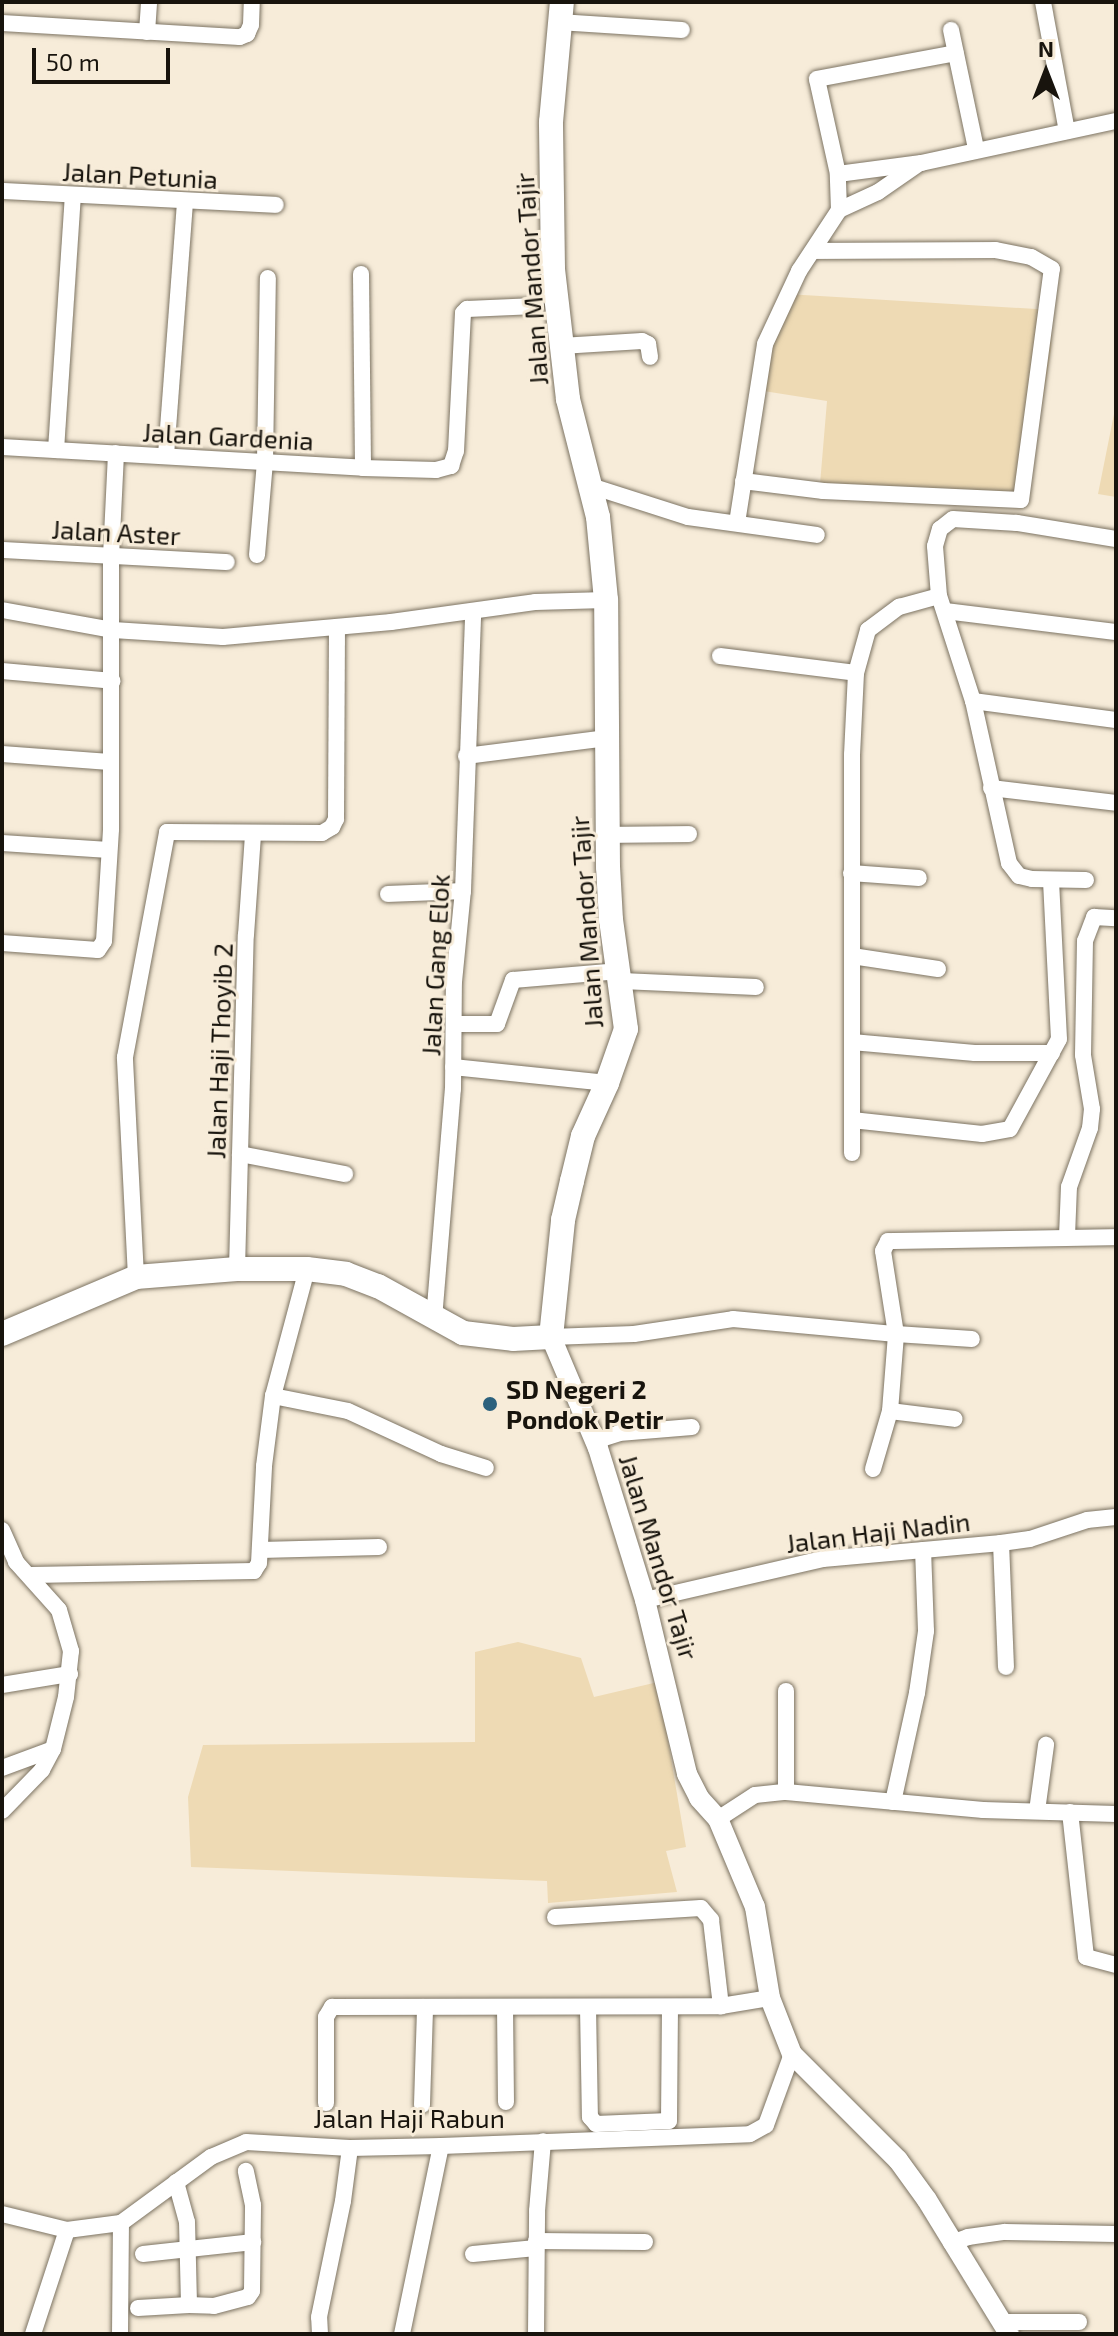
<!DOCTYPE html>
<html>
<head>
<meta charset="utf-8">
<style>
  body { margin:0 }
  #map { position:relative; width:1118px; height:2336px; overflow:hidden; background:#f7ecd9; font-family:"Exo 2",sans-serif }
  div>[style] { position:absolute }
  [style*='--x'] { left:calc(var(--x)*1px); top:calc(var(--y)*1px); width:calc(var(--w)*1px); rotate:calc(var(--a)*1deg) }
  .green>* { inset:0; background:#eedab4 }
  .roads { filter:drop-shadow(0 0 2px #7c7362) drop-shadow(0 0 2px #7c7362) }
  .minor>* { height:16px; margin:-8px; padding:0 8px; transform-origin:8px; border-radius:8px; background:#fff }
  .tertiary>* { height:20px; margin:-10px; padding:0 10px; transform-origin:10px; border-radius:10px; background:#fff }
  .secondary>* { height:24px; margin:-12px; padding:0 12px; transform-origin:12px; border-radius:12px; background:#fff }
  .dots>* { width:22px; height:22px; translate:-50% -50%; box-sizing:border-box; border:4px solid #f7ecd9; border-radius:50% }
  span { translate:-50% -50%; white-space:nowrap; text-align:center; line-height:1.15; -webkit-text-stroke:6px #f7ecd9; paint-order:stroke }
  .street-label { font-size:26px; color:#18140d }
  .poi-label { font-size:26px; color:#18140d; font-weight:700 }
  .left { translate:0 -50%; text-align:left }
  .frame { position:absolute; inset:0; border:4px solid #18140d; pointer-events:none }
  .north { position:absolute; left:1006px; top:32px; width:80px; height:80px; -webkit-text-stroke:6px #f7ecd9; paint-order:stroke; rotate:0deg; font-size:22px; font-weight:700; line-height:32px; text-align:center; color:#18140d }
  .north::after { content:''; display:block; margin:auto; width:28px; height:36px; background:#18140d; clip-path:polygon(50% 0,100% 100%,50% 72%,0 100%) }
  .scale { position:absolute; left:32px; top:48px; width:138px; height:36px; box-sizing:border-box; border:4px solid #18140d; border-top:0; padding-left:10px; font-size:24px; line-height:28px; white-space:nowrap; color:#18140d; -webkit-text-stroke:6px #f7ecd9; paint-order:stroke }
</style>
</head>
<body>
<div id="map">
  <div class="green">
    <div style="clip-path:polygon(787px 294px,1053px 310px,1051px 350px,1028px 494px,820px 484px,827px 401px,757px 390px)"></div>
    <div style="clip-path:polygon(1116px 404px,1116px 497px,1098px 494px)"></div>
    <div style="clip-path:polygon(518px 1642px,581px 1658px,594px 1697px,658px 1682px,686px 1847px,666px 1851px,677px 1892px,548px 1903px,547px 1881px,191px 1867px,188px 1797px,203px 1745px,475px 1742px,475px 1652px)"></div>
  </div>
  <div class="roads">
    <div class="minor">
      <div style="--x:1043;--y:2;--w:131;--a:79.5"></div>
      <div style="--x:559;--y:22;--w:123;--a:3.7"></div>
      <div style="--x:2;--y:23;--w:238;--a:3.4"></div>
      <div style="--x:240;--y:37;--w:8;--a:-23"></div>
      <div style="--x:247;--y:34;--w:10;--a:-66"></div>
      <div style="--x:251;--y:25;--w:23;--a:-88"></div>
      <div style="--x:951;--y:30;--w:122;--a:78.1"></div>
      <div style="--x:147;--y:32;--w:30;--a:-86"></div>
      <div style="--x:838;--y:174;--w:84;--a:-7.5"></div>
      <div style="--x:921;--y:163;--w:199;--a:-12.2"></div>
      <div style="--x:2;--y:191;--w:274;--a:2.9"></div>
      <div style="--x:839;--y:210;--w:43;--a:-24.8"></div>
      <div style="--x:878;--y:192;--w:47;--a:-34.7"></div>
      <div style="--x:361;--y:274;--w:194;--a:89.4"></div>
      <div style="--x:561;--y:346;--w:81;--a:-3.5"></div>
      <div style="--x:642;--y:341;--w:7;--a:27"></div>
      <div style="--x:648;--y:344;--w:13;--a:81"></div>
      <div style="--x:2;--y:447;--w:362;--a:3.3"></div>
      <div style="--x:363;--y:468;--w:73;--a:1.6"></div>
      <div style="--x:436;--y:470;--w:16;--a:-15"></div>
      <div style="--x:451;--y:466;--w:16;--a:-72"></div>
      <div style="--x:456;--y:451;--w:138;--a:-87.1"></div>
      <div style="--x:463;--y:313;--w:6;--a:-45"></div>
      <div style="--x:467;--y:309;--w:69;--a:-2.5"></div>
      <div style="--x:56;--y:450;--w:254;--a:-86.2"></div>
      <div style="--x:166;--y:455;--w:254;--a:-85.7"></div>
      <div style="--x:743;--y:481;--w:81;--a:7.1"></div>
      <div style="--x:823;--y:491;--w:198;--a:2.6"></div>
      <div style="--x:1021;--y:500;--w:233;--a:-82.4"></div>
      <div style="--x:1052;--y:269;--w:24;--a:-150"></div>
      <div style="--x:1031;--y:257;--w:37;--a:-169"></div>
      <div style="--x:995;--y:250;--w:182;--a:179.7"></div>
      <div style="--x:591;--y:486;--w:102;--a:17.7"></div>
      <div style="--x:688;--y:517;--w:130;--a:7.9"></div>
      <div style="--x:737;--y:523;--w:181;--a:-81.1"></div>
      <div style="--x:765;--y:344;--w:81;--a:-65"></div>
      <div style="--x:799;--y:271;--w:73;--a:-56.7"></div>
      <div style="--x:839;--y:210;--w:36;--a:-92"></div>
      <div style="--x:838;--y:174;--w:97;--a:-102.5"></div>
      <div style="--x:817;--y:79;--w:141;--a:-10.6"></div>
      <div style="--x:2;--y:550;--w:225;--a:3.1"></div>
      <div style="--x:257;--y:555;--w:94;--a:-85.1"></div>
      <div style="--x:265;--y:461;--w:183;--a:-89.1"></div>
      <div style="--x:2;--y:610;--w:113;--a:10.2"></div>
      <div style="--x:113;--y:630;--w:110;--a:3.6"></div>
      <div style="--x:223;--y:637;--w:169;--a:-5.1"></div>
      <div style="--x:391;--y:622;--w:145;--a:-7.9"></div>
      <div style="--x:535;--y:602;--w:71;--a:-1.6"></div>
      <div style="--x:945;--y:611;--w:172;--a:7"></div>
      <div style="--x:720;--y:656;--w:137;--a:7.1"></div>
      <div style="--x:2;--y:671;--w:111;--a:5.1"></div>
      <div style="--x:973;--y:701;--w:144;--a:7.6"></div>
      <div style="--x:2;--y:754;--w:108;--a:4.2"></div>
      <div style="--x:466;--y:756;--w:142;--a:-7.3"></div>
      <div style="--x:991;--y:788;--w:126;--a:6.8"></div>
      <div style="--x:607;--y:835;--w:82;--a:-0.7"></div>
      <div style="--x:2;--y:843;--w:107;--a:3.7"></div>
      <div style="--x:851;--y:873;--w:68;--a:4.2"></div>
      <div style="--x:1086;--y:880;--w:54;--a:-178.9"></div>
      <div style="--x:1032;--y:879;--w:13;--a:-167"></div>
      <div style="--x:1019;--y:876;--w:16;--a:-128"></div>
      <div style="--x:1009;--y:863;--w:166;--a:-102.5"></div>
      <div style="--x:973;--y:701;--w:110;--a:-107.9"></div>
      <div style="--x:939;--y:596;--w:50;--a:-94.6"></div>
      <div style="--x:935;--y:546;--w:18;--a:-74"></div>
      <div style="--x:940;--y:529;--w:16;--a:-38"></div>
      <div style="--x:953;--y:519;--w:64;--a:3.6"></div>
      <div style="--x:1017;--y:523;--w:100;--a:9.2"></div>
      <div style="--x:388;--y:894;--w:75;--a:-2.3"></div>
      <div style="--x:2;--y:943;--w:96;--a:4.2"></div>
      <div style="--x:98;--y:950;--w:11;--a:-56"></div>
      <div style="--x:104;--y:941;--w:112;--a:-86.4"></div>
      <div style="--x:111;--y:829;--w:273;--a:-90"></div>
      <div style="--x:111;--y:556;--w:103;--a:-87.2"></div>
      <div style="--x:852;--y:956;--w:87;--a:8.6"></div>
      <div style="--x:622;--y:981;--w:134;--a:2.6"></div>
      <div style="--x:454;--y:1024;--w:43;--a:0"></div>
      <div style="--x:497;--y:1024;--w:47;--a:-70"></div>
      <div style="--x:513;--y:980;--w:107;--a:-4.8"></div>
      <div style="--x:852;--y:1042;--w:123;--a:5.1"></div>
      <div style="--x:975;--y:1053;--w:77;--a:0"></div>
      <div style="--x:453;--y:1067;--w:155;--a:5.9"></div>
      <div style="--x:852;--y:1120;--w:131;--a:6.1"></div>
      <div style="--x:982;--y:1134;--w:28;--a:-10"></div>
      <div style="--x:1010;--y:1129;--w:102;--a:-61.4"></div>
      <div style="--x:1059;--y:1039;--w:159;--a:-92.9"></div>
      <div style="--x:852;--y:1153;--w:398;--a:-90"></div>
      <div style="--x:852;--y:755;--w:82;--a:-87.2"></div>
      <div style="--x:856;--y:673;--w:45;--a:-74.4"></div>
      <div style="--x:868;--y:630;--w:39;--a:-37"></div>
      <div style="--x:899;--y:607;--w:41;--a:-15.4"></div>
      <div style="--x:240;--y:1154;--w:107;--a:10.8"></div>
      <div style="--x:1067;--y:1236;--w:49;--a:-87.7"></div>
      <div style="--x:1069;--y:1187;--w:63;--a:-70.4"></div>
      <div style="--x:1090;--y:1128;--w:19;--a:-84"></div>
      <div style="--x:1092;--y:1109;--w:55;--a:-99.5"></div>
      <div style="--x:1083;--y:1055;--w:114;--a:-89"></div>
      <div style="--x:1085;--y:941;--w:26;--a:-69"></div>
      <div style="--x:1094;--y:917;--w:22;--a:3"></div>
      <div style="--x:237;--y:1269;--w:334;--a:-88.5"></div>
      <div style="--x:246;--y:935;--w:100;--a:-86"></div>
      <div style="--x:136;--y:1277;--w:220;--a:-92.9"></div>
      <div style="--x:125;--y:1057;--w:229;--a:-79.4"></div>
      <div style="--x:167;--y:832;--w:155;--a:0.4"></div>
      <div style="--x:322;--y:833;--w:12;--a:-31"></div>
      <div style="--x:332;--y:827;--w:9;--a:-63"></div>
      <div style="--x:336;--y:819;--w:192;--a:-89.7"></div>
      <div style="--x:434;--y:1319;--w:231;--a:-85.3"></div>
      <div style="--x:453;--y:1089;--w:107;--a:-89.5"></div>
      <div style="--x:454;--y:982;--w:91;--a:-84.4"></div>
      <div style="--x:463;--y:891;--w:279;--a:-87.9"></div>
      <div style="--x:551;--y:1337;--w:83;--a:-2.1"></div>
      <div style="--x:634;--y:1334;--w:100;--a:-8.6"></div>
      <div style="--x:733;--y:1319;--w:164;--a:5.3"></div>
      <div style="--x:896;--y:1334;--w:84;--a:-98.9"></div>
      <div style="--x:883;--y:1251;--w:11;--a:-63"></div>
      <div style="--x:888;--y:1241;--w:228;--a:-1"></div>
      <div style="--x:273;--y:1396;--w:76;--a:11.3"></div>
      <div style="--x:348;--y:1411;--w:102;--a:24.8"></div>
      <div style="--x:441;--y:1454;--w:47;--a:17.3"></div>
      <div style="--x:890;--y:1411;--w:65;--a:7"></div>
      <div style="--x:595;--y:1441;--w:25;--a:-18"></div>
      <div style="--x:619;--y:1433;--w:73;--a:-4.7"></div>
      <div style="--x:873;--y:1469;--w:60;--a:-73.7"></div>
      <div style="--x:890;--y:1411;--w:77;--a:-85.5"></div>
      <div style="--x:896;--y:1334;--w:76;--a:3.8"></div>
      <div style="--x:2;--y:1530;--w:35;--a:66"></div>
      <div style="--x:16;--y:1562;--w:64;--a:48.1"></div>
      <div style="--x:59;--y:1610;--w:43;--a:73.7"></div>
      <div style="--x:71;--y:1651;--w:46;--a:96.2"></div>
      <div style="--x:66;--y:1697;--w:54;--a:104"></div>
      <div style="--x:53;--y:1749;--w:24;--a:118"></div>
      <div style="--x:42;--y:1770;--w:57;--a:134.3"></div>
      <div style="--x:1001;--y:1543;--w:124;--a:87.7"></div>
      <div style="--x:260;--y:1550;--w:119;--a:-1.4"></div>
      <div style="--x:31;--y:1575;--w:223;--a:-1"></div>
      <div style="--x:254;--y:1571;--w:9;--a:-58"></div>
      <div style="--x:259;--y:1563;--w:97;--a:-87"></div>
      <div style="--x:264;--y:1466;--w:71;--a:-82.7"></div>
      <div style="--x:273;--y:1396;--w:131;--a:-75"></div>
      <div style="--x:645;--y:1600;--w:183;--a:-13"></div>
      <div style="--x:823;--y:1559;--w:179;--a:-5.1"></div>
      <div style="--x:1001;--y:1543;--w:29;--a:-8"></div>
      <div style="--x:1030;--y:1539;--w:60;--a:-18.4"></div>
      <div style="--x:1087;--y:1520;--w:29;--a:-6"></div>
      <div style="--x:2;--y:1685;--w:69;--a:-9.2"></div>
      <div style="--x:2;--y:1768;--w:54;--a:-20.4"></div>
      <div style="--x:786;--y:1792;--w:101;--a:-90"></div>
      <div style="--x:893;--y:1802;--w:112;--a:-77.6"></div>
      <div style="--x:917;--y:1693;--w:63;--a:-81.7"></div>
      <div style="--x:926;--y:1631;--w:81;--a:-92.1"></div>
      <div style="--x:1037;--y:1811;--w:67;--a:-82.2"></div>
      <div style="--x:1070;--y:1812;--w:146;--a:83.7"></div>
      <div style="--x:1086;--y:1957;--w:31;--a:15"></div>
      <div style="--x:718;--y:1819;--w:44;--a:-33"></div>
      <div style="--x:755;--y:1795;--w:31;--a:-6"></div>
      <div style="--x:786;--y:1792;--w:198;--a:5.2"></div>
      <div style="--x:983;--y:1810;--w:133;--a:1.7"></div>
      <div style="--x:555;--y:1917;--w:146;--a:-3.5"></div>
      <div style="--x:701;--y:1908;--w:16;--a:50"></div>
      <div style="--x:711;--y:1920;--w:87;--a:83.4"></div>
      <div style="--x:505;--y:2007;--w:95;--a:89.4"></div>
      <div style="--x:588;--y:2007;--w:110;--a:89"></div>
      <div style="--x:590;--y:2117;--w:9;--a:49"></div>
      <div style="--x:596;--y:2124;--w:73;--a:-2.4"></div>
      <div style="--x:669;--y:2121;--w:114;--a:-89.5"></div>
      <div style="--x:326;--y:2103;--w:86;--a:-90"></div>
      <div style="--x:326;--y:2017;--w:12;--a:-59"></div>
      <div style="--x:332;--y:2007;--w:389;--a:-0.1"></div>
      <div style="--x:721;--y:2006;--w:50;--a:-9.3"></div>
      <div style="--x:422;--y:2105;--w:98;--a:-88.2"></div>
      <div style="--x:176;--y:2182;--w:41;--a:74.6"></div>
      <div style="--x:187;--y:2222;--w:83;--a:88.6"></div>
      <div style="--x:189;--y:2305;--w:25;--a:2"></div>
      <div style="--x:214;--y:2306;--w:35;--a:-15"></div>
      <div style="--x:248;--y:2297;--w:7;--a:-56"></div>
      <div style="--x:252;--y:2291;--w:86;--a:-89.3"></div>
      <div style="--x:253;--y:2205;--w:35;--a:-102"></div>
      <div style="--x:2;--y:2214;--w:67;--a:13.8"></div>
      <div style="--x:67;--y:2230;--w:54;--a:-7.4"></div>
      <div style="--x:121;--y:2223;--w:112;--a:-36.3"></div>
      <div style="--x:211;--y:2157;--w:38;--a:-23"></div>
      <div style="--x:246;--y:2142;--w:104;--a:3.3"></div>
      <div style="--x:350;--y:2148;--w:91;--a:-1.3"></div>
      <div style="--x:441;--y:2146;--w:309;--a:-2.2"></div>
      <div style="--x:750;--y:2134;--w:18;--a:-29"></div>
      <div style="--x:766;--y:2125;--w:76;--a:-69.9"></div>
      <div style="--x:536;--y:2241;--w:109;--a:0.5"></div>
      <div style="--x:951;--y:2243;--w:18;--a:-19"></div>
      <div style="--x:968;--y:2237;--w:37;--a:-8"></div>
      <div style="--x:1005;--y:2232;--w:111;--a:1"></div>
      <div style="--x:143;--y:2254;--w:111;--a:-6.2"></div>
      <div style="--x:473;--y:2254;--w:63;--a:-5.4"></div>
      <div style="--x:138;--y:2308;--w:51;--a:-3.4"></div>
      <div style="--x:1001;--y:2322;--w:78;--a:0"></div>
      <div style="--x:33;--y:2334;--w:109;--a:-71.9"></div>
      <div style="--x:120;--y:2334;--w:111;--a:-89.5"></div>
      <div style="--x:320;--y:2334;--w:17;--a:-93"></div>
      <div style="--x:319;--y:2317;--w:118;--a:-78.3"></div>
      <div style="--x:343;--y:2201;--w:53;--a:-82.5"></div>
      <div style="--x:402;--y:2334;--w:192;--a:-78.3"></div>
      <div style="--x:536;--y:2334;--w:123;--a:-89.5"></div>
      <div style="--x:537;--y:2211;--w:70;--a:-85.1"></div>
    </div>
    <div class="tertiary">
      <div style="--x:551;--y:1337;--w:121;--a:67.1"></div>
      <div style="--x:598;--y:1448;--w:159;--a:72.8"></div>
      <div style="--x:645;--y:1600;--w:179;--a:76.4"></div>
      <div style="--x:687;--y:1774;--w:27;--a:63"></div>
      <div style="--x:699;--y:1798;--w:28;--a:48"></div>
      <div style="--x:718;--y:1819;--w:95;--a:67.2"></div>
      <div style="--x:755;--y:1907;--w:92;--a:80.6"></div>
      <div style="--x:770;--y:1998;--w:60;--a:68.6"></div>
      <div style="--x:792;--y:2054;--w:150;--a:45"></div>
      <div style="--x:898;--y:2160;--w:49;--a:54.1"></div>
      <div style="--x:927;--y:2200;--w:157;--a:58.5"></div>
    </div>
    <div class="secondary">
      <div style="--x:2;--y:1334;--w:146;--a:-23"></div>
      <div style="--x:136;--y:1277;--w:101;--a:-4.5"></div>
      <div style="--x:237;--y:1269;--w:70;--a:0"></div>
      <div style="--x:307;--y:1269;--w:39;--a:7"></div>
      <div style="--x:346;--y:1274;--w:34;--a:21"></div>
      <div style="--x:378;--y:1286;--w:97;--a:28.9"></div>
      <div style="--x:463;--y:1333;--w:50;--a:6.8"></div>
      <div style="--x:513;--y:1339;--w:38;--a:-3"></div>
      <div style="--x:551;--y:1337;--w:118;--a:-84.1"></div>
      <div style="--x:563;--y:1220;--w:40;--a:-77"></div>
      <div style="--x:572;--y:1181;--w:46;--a:-76.3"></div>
      <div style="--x:583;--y:1136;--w:58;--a:-65.6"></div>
      <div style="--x:607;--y:1083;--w:57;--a:-70.6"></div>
      <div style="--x:626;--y:1029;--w:110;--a:-97.8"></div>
      <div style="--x:611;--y:920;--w:53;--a:-93.2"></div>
      <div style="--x:608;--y:867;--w:267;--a:-90.4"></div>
      <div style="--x:606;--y:600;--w:83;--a:-95.5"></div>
      <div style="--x:598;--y:517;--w:122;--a:-104.3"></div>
      <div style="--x:568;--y:399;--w:131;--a:-96.6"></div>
      <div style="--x:553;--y:269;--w:147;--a:-90.8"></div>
      <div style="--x:551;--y:122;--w:121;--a:-84.8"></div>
    </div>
  </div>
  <div class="dots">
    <div style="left:490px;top:1404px;background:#2c617d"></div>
  </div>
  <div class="street-label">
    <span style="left:140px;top:175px;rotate:3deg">Jalan Petunia</span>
    <span style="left:531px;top:279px;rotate:-94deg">Jalan Mandor Tajir</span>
    <span style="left:228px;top:436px;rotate:3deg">Jalan Gardenia</span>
    <span style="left:116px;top:532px;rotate:3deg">Jalan Aster</span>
    <span style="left:586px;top:922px;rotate:-94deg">Jalan Mandor Tajir</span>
    <span style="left:435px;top:965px;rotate:-87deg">Jalan Gang Elok</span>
    <span style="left:219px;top:1051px;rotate:-88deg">Jalan Haji Thoyib 2</span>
    <span style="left:878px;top:1532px;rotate:-7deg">Jalan Haji Nadin</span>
    <span style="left:659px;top:1557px;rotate:73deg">Jalan Mandor Tajir</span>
    <span style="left:409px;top:2118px">Jalan Haji Rabun</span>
  </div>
  <div class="poi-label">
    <span class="left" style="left:506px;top:1404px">SD Negeri 2<br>Pondok Petir</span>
  </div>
  <div class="frame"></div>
  <div class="north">N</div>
  <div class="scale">50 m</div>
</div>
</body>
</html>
